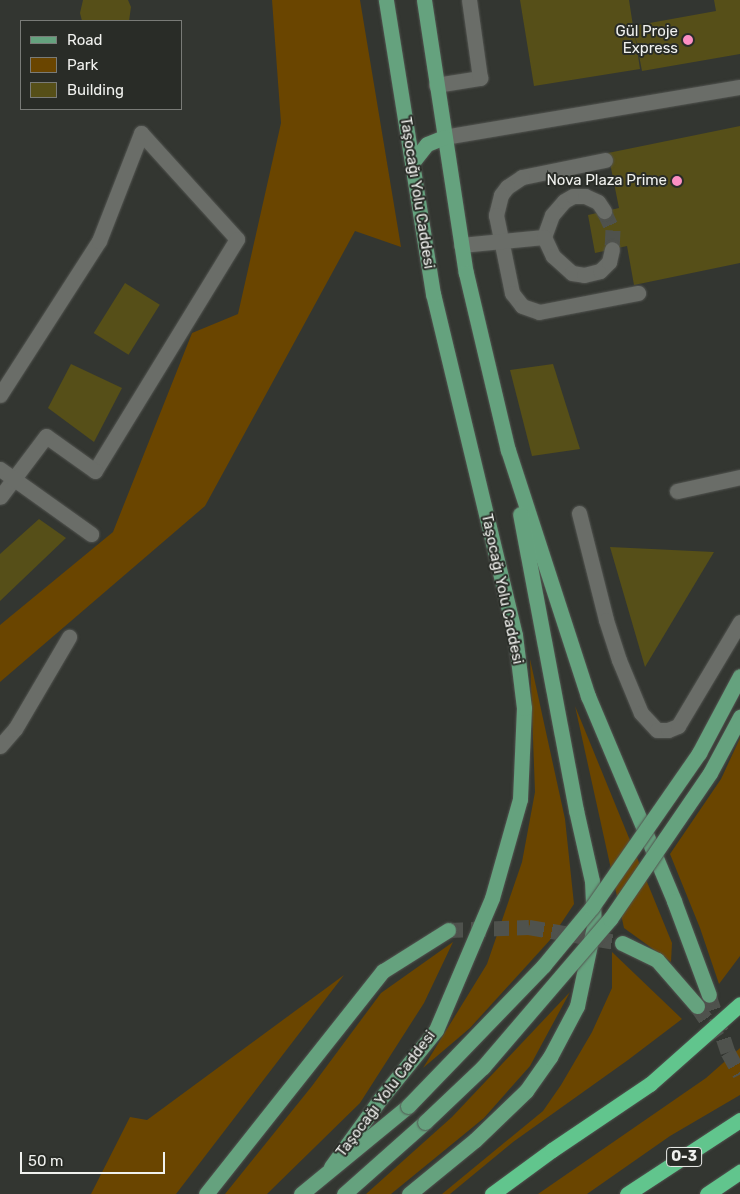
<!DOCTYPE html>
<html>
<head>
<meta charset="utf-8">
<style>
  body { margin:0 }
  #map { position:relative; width:740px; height:1194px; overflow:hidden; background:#333631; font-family:Rubik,sans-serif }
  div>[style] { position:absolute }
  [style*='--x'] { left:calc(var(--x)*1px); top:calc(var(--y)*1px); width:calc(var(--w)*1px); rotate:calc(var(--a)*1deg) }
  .green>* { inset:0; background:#6a4500 }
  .building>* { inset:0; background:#564f18; transform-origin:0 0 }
  .minor-tunnel>* { height:15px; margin-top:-7.5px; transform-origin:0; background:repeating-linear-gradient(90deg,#4f524d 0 15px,transparent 0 23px) }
  .major-tunnel>* { height:15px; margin-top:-7.5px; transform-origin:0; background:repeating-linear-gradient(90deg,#4f524d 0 15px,transparent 0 23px) }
  .roads { filter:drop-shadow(0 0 1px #525450) drop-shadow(0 0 1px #525450) }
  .minor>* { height:15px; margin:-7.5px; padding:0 7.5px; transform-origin:7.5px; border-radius:7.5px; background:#6a6d68 }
  .major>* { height:15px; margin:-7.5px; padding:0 7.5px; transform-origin:7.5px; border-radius:7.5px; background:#65a27e }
  .highway>* { height:15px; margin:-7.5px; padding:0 7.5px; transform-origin:7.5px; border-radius:7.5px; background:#61c58d }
  .bridges { filter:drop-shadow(0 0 1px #525450) drop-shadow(0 0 1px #525450) }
  .major-bridge>* { height:15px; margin:-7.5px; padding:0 7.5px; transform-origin:7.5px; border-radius:7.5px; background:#65a27e }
  .dots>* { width:14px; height:14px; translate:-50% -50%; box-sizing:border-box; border:2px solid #292c27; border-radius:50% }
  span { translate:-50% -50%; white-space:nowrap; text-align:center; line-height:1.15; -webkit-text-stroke:4px #292c27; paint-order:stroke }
  .shield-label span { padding:1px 4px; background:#292c27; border:1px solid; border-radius:4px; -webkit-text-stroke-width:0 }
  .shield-label { font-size:14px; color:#f0f1ee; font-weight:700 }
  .poi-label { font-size:15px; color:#f0f1ee }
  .right { translate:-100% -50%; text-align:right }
  .street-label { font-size:15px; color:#f0f1ee }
  .legend { position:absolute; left:20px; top:20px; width:162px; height:90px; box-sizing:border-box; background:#292c27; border:1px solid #797b77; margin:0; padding:6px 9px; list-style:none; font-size:15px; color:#f0f1ee }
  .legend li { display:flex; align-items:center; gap:10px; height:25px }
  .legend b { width:25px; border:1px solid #797b77 }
  .scale { position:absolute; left:20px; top:1152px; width:145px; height:22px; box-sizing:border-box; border:2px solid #f0f1ee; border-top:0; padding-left:6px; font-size:15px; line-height:18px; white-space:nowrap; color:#f0f1ee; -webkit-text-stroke:4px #292c27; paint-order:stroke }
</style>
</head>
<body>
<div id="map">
  <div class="green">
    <div style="clip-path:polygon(272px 0,360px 0,401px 247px,355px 231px,205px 506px,0 682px,0 625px,113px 532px,192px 333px,238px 314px,281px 123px)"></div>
    <div style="clip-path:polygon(530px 659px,565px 819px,574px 904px,550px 940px,470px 1028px,423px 1068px,487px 964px,522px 862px,535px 792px)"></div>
    <div style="clip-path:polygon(575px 706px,672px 943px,671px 962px,624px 928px)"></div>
    <div style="clip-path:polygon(740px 738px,740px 956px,719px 984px,700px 928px,670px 854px,721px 779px)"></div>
    <div style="clip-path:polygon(453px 942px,424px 1003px,360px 1103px,267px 1194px,225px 1194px,312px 1086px,381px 993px)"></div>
    <div style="clip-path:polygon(612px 952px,682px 1019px,628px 1060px,513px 1142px,450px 1194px,442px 1194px,543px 1111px,561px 1085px,592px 1032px,612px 988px)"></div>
    <div style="clip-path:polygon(344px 975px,176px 1194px,91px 1194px,130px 1117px,147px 1120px)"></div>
    <div style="clip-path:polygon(570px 992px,530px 1066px,484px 1118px,391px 1194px,366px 1194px,452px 1117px)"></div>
    <div style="clip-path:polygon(740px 1048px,740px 1095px,670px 1136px,587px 1194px,538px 1194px,706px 1078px)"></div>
  </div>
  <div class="building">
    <div style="clip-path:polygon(83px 0,128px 0,131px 7px,129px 21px,82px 21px,80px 13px)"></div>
    <div style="clip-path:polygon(520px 0,629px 0,633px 26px,716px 11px,714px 0,740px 0,740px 54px,642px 71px,634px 29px,640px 69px,534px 86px)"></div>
    <div style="clip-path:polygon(740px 126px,740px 263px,634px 285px,627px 246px,595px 253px,588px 215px,619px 208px,608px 153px)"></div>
    <div style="left:125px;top:283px;width:41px;height:59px;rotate:32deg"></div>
    <div style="clip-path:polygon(71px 364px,122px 388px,94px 442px,48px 408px)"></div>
    <div style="clip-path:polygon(553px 364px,580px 449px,532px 456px,510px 370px)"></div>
    <div style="clip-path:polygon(39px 519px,66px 538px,0 601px,0 554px)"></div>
    <div style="clip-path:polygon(610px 547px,714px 552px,645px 667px)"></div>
  </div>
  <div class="minor-tunnel">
    <div style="--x:604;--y:211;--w:21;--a:65"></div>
    <div style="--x:613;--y:230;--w:19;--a:93"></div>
  </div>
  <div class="major-tunnel">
    <div style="--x:448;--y:930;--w:81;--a:-2.1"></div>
    <div style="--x:529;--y:927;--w:94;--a:9.8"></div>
    <div style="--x:709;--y:995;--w:60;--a:71.6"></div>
    <div style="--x:728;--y:1052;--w:25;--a:61"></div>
    <div style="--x:697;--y:1006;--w:37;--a:56"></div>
  </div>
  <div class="roads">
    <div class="minor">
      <div style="--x:436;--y:85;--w:45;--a:-9"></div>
      <div style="--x:480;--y:78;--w:79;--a:-98"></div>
      <div style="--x:444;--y:137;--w:300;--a:-9.6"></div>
      <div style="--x:605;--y:160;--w:85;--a:168.4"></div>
      <div style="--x:522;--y:177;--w:18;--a:146"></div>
      <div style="--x:507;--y:187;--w:10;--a:127"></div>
      <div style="--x:501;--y:195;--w:21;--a:104"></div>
      <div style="--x:496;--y:215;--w:80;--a:78.4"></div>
      <div style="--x:512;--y:293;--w:16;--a:52"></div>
      <div style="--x:522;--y:306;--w:18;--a:19"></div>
      <div style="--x:539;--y:312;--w:101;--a:-10.9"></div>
      <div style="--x:544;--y:237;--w:23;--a:-70"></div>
      <div style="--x:552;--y:215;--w:18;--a:-49"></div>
      <div style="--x:564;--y:201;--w:10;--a:-29"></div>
      <div style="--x:573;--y:196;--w:12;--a:0"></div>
      <div style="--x:585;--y:196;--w:14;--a:25"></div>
      <div style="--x:598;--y:202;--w:11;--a:56"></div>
      <div style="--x:461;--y:245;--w:83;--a:-5.5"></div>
      <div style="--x:544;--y:237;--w:21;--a:65"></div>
      <div style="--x:553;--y:256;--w:25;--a:42"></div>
      <div style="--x:572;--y:273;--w:12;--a:9"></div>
      <div style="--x:584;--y:275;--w:16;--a:-14"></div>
      <div style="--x:600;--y:271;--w:13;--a:-45"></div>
      <div style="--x:609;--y:262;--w:13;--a:-77"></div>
      <div style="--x:0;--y:395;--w:183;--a:-57.3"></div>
      <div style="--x:99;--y:241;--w:116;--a:-68.7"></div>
      <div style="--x:141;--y:133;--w:143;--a:47.8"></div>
      <div style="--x:237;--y:239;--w:272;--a:121.5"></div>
      <div style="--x:95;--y:471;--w:60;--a:-144.5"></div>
      <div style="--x:46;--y:436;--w:76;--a:127"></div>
      <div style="--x:0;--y:469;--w:112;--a:35.5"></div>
      <div style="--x:677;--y:491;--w:65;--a:-12.5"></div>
      <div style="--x:579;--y:513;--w:110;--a:75.8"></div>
      <div style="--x:606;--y:620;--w:42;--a:72"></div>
      <div style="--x:619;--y:660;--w:57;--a:67.5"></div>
      <div style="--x:641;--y:713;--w:23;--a:47"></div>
      <div style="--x:657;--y:730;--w:11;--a:0"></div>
      <div style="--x:668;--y:730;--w:11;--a:-22"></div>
      <div style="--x:678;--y:726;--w:121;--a:-59.2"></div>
      <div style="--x:0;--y:746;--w:23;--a:-49"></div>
      <div style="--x:15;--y:729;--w:107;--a:-59.6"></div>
    </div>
    <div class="major">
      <div style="--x:424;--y:0;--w:276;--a:81.3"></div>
      <div style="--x:466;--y:273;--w:182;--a:76.7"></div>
      <div style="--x:508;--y:450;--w:259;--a:72"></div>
      <div style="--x:588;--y:696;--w:222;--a:67.2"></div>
      <div style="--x:674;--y:901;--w:100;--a:69.6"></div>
      <div style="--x:412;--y:163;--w:24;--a:-52"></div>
      <div style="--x:427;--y:144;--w:18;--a:-22"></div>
      <div style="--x:622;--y:943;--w:39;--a:26"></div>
      <div style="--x:657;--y:960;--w:61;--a:49"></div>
      <div style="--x:331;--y:1167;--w:85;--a:-54.1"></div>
      <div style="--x:381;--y:1098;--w:87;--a:-51"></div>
      <div style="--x:436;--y:1030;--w:143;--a:-67"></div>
      <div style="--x:492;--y:898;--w:103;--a:-74.2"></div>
      <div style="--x:520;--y:799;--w:91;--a:-87.5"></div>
      <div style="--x:524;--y:708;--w:74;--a:-97"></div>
      <div style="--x:515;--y:635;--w:351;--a:-103.5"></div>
      <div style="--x:433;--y:294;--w:298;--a:-99.1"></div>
      <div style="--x:206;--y:1194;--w:285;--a:-51.6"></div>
      <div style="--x:383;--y:971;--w:77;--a:-32.2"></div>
      <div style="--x:301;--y:1194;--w:139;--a:-39.4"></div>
      <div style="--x:344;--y:1194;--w:108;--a:-41.6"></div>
      <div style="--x:409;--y:1194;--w:85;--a:-39.3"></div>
      <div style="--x:475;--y:1140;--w:71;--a:-43.9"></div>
      <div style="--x:526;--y:1091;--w:42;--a:-54.8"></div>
      <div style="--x:550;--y:1057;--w:58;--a:-62.1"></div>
      <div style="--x:577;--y:1006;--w:82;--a:-78"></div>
      <div style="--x:594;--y:926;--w:45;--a:-92.5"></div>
      <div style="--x:592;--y:881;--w:73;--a:-102.7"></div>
      <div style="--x:576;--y:810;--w:301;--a:-100.7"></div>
    </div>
    <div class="highway">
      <div style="--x:492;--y:1194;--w:74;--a:-36.3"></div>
      <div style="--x:552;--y:1150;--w:118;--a:-34"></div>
      <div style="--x:650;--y:1084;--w:120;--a:-41.6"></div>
      <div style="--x:627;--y:1194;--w:135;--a:-33.2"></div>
      <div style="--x:707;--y:1194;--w:40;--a:-34"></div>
    </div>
  </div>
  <div class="bridges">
    <div class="major-bridge">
      <div style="--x:408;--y:1106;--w:196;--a:-46"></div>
      <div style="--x:544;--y:965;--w:75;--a:-50.4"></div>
      <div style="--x:592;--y:907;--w:188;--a:-55.2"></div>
      <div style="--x:699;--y:753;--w:87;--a:-62"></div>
      <div style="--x:425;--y:1122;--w:80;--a:-43.5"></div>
      <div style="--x:483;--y:1067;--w:195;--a:-49.4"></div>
      <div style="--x:610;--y:919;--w:177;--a:-55.6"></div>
      <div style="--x:710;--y:773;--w:64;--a:-61.8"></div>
    </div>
  </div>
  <div class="dots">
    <div style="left:688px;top:40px;background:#fc8fc3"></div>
    <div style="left:677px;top:181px;background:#fc8fc3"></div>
  </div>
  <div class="shield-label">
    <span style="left:684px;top:1157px">O-3</span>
  </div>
  <div class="poi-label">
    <span class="right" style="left:678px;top:40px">Gül Proje<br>Express</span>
    <span class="right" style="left:667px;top:181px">Nova Plaza Prime</span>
  </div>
  <div class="street-label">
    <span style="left:417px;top:193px;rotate:81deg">Taşocağı Yolu Caddesi</span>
    <span style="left:502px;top:589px;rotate:78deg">Taşocağı Yolu Caddesi</span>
    <span style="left:386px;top:1094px;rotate:-53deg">Taşocağı Yolu Caddesi</span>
  </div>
  <ul class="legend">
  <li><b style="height:6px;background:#65a27e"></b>Road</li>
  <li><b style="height:14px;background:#6a4500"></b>Park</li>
  <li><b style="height:14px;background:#564f18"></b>Building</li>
  </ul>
  <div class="scale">50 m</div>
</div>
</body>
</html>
